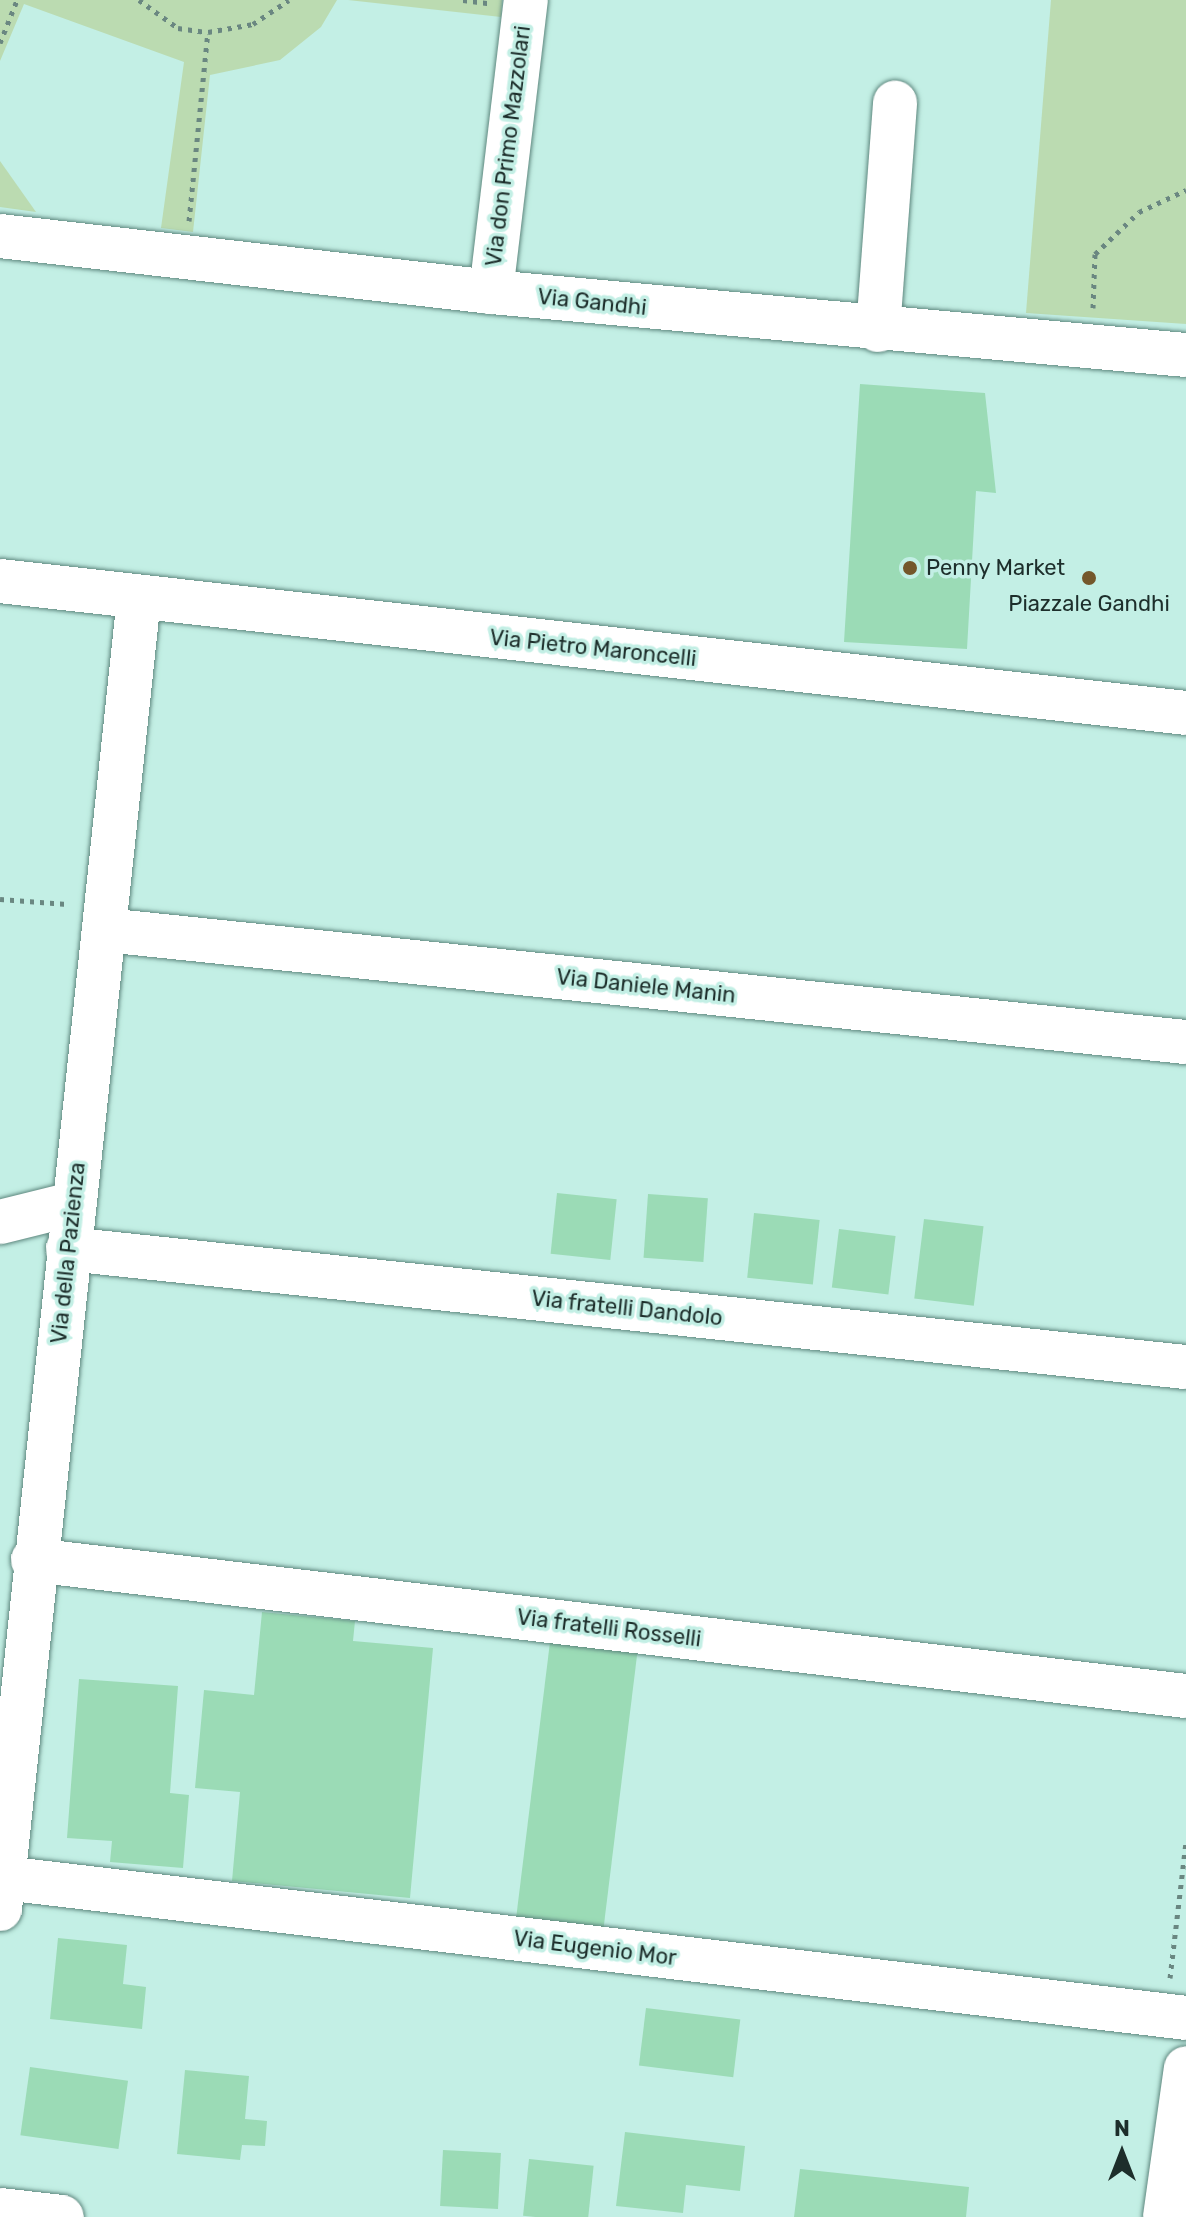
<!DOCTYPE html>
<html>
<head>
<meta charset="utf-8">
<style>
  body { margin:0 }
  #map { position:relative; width:1186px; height:2217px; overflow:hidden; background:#c3efe5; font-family:Rubik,sans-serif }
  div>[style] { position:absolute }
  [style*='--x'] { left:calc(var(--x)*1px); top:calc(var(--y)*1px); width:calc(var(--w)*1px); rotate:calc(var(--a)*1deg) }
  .green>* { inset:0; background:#bbdbb1 }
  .building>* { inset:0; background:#9bdbb6; transform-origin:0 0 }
  .path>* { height:5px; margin-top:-2.5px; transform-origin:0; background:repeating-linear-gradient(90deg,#6a8781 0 4px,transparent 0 10px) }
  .roads { filter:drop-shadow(0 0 2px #5e877e) drop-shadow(0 0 2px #5e877e) }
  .minor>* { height:44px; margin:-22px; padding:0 22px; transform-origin:22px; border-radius:22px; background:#fff }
  .dots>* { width:22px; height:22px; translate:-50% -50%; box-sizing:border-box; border:4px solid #c3efe5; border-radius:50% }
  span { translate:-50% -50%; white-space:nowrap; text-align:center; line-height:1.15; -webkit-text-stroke:7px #c3efe5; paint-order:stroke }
  .street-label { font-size:22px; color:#1d2e2b }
  .poi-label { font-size:22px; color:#1d2e2b }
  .left { translate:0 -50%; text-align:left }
  .north { position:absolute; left:1082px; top:2113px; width:80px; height:80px; -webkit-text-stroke:6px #c3efe5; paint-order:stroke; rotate:0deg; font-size:22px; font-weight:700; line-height:32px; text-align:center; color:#1d2e2b }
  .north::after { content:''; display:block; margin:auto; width:28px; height:36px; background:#1d2e2b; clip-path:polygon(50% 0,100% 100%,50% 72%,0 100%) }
</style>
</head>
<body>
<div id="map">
  <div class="green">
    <div style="clip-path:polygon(0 0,337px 0,321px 27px,280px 60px,210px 75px,193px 232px,161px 228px,184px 62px,24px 4px,0 61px)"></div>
    <div style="clip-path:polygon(348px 0,502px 0,501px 17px)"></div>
    <div style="clip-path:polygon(1051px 0,1186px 0,1186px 324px,1026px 313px)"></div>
    <div style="clip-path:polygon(0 161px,36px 212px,0 207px)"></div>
  </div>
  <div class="building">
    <div style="clip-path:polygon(860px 384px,985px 393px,996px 493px,976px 491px,967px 649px,844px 642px)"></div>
    <div style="left:557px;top:1193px;width:60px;height:61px;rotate:6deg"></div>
    <div style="left:648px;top:1194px;width:60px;height:64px;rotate:4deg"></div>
    <div style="left:754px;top:1213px;width:66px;height:65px;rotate:6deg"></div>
    <div style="left:924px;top:1219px;width:60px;height:80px;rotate:7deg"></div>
    <div style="left:839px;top:1229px;width:57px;height:59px;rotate:7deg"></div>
    <div style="clip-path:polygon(262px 1612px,355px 1621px,353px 1641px,433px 1648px,410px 1898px,232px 1881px,240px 1792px,195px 1788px,204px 1690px,254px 1695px)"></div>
    <div style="left:550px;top:1642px;width:88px;height:277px;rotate:7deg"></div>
    <div style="clip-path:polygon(79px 1679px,178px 1686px,170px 1793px,189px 1795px,183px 1868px,110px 1862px,112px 1841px,67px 1838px)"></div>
    <div style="clip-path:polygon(58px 1938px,127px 1945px,123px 1984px,146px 1987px,142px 2029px,50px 2019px)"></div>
    <div style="left:646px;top:2008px;width:95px;height:58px;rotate:7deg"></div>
    <div style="left:30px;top:2067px;width:99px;height:69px;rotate:8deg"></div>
    <div style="clip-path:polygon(185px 2070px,249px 2076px,245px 2119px,267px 2121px,265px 2146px,242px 2145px,240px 2160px,177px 2154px)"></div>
    <div style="clip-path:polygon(625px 2132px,745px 2146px,740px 2191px,686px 2185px,683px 2213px,616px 2206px)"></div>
    <div style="left:443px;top:2150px;width:58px;height:56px;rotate:3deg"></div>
    <div style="left:529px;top:2159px;width:65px;height:57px;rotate:6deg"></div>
    <div style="clip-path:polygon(800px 2169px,969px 2187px,966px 2217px,794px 2217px)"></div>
  </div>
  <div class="path">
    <div style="--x:139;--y:0;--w:48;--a:35.7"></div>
    <div style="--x:178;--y:28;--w:30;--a:8"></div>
    <div style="--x:208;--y:32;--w:46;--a:-10.1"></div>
    <div style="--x:253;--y:24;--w:43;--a:-33.7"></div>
    <div style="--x:463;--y:0;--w:26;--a:7"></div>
    <div style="--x:0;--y:43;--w:46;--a:-68.4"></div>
    <div style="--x:189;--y:221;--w:190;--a:-84.3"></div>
    <div style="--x:1093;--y:308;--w:54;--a:-87.9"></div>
    <div style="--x:1095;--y:254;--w:61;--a:-43.7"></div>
    <div style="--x:1139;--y:212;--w:52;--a:-25.1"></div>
    <div style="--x:0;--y:899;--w:67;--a:4.3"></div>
    <div style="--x:1170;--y:1978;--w:137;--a:-83.3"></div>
  </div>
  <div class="roads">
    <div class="minor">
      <div style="--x:0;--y:236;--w:494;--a:6.5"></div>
      <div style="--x:491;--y:292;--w:698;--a:5.18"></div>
      <div style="--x:491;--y:292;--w:294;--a:-83.2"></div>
      <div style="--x:878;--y:330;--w:228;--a:-85.7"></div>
      <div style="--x:0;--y:581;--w:1193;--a:6.35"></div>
      <div style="--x:105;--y:930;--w:1087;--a:5.92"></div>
      <div style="--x:0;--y:1222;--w:75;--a:-13.9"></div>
      <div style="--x:68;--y:1249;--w:1124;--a:6.03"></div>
      <div style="--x:33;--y:1560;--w:1161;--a:6.73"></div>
      <div style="--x:4;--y:1878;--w:1190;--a:6.75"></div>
      <div style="--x:0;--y:1909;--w:1319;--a:-83.95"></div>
      <div style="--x:0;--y:2210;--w:62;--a:6.4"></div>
      <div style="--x:1165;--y:2217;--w:150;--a:-82"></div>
    </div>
  </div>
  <div class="dots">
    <div style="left:910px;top:568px;background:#74572b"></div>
    <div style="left:1089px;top:578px;background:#74572b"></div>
  </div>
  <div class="street-label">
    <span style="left:508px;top:146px;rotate:-83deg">Via don Primo Mazzolari</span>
    <span style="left:592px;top:302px;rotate:6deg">Via Gandhi</span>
    <span style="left:593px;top:648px;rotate:6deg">Via Pietro Maroncelli</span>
    <span style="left:646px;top:986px;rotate:6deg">Via Daniele Manin</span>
    <span style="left:68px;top:1253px;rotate:-84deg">Via della Pazienza</span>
    <span style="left:627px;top:1308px;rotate:6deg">Via fratelli Dandolo</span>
    <span style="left:609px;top:1628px;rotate:7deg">Via fratelli Rosselli</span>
    <span style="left:595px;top:1948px;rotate:7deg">Via Eugenio Mor</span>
  </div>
  <div class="poi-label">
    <span class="left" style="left:926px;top:568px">Penny Market</span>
    <span style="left:1089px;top:604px">Piazzale Gandhi</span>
  </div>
  <div class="north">N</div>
</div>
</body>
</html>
